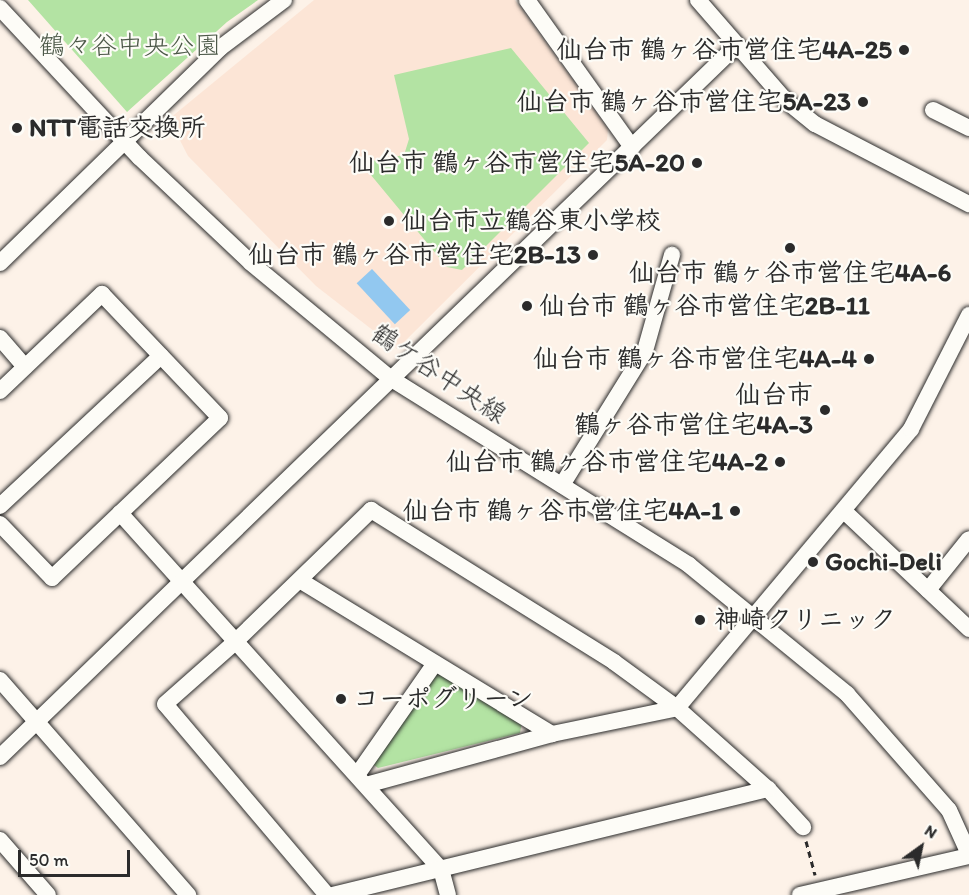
<!DOCTYPE html>
<html>
<head>
<meta charset="utf-8">
<style>
  body { margin:0 }
  #map { position:relative; width:969px; height:895px; overflow:hidden; background:#fdf2e8; font-family:Itim,"Klee One",sans-serif }
  div>[style] { position:absolute }
  [style*='--x'] { left:calc(var(--x)*1px); top:calc(var(--y)*1px); width:calc(var(--w)*1px); rotate:calc(var(--a)*1deg) }
  .built>* { inset:0; background:#fce5d6 }
  .green>* { inset:0; background:#b3e3a3 }
  .water>* { inset:0; background:#92c8f0; transform-origin:0 0 }
  .path>* { height:3px; margin-top:-1.5px; transform-origin:0; background:repeating-linear-gradient(90deg,#2b2b2b 0 6px,transparent 0 10.5px) }
  .roads { filter:drop-shadow(0 0 2px #2b2b2b) drop-shadow(0 0 2px #2b2b2b) }
  .minor>* { height:16px; margin:-8px; padding:0 8px; transform-origin:8px; border-radius:8px; background:#fdfcf7 }
  .dots>* { width:16px; height:16px; translate:-50% -50%; box-sizing:border-box; border:3px solid #fdfcf7; border-radius:50% }
  span { translate:-50% -50%; white-space:nowrap; text-align:center; line-height:1.15; -webkit-text-stroke:4.5px #fdfcf7; paint-order:stroke }
  .park-label { font-size:26px; color:#4d5949 }
  .poi-label { font-size:26px; color:#2b2b2b; font-weight:700 }
  .right { translate:-100% -50%; text-align:right }
  .left { translate:0 -50%; text-align:left }
  .street-label { font-size:26px; color:#2b2b2b }
  .north { position:absolute; left:891px; top:817px; width:60px; height:60px; -webkit-text-stroke:4px #fdfcf7; paint-order:stroke; rotate:33deg; font-size:16px; font-weight:700; line-height:24px; text-align:center; color:#2b2b2b }
  .north::after { content:''; display:block; margin:auto; width:21px; height:27px; background:#2b2b2b; clip-path:polygon(50% 0,100% 100%,50% 72%,0 100%) }
  .scale { position:absolute; left:18px; top:850px; width:112px; height:27px; box-sizing:border-box; border:3px solid #2b2b2b; border-top:0; padding-left:8px; font-size:18px; line-height:21px; white-space:nowrap; color:#2b2b2b; -webkit-text-stroke:4px #fdfcf7; paint-order:stroke }
</style>
</head>
<body>
<div id="map">
  <div class="built">
    <div style="clip-path:polygon(314px 0,515px 0,608px 129px,607px 140px,397px 349px,316px 286px,188px 156px,169px 119px)"></div>
  </div>
  <div class="green">
    <div style="clip-path:polygon(28px 0,258px 0,227px 22px,127px 112px)"></div>
    <div style="clip-path:polygon(511px 48px,589px 143px,462px 270px,447px 267px,361px 163px,404px 155px,409px 139px,394px 75px)"></div>
    <div style="clip-path:polygon(436px 669px,522px 721px,520px 733px,378px 768px,370px 762px)"></div>
  </div>
  <div class="water">
    <div style="left:372px;top:269px;width:56px;height:21px;rotate:47deg"></div>
  </div>
  <div class="path">
    <div style="--x:806;--y:841;--w:35;--a:75"></div>
  </div>
  <div class="roads">
    <div class="minor">
      <div style="--x:527;--y:0;--w:181;--a:54.5"></div>
      <div style="--x:698;--y:0;--w:131;--a:49"></div>
      <div style="--x:784;--y:99;--w:40;--a:39"></div>
      <div style="--x:815;--y:124;--w:174;--a:27.5"></div>
      <div style="--x:0;--y:8;--w:204;--a:47"></div>
      <div style="--x:139;--y:157;--w:154;--a:43.4"></div>
      <div style="--x:251;--y:263;--w:180;--a:39.6"></div>
      <div style="--x:390;--y:378;--w:353;--a:32"></div>
      <div style="--x:689;--y:565;--w:204;--a:39.2"></div>
      <div style="--x:847;--y:694;--w:154;--a:48.7"></div>
      <div style="--x:949;--y:810;--w:48;--a:65.6"></div>
      <div style="--x:933;--y:110;--w:40;--a:26.6"></div>
      <div style="--x:0;--y:263;--w:308;--a:-44.3"></div>
      <div style="--x:220;--y:48;--w:80;--a:-36.9"></div>
      <div style="--x:0;--y:338;--w:38;--a:49"></div>
      <div style="--x:0;--y:391;--w:141;--a:-43.6"></div>
      <div style="--x:102;--y:294;--w:171;--a:46.4"></div>
      <div style="--x:220;--y:418;--w:232;--a:136.4"></div>
      <div style="--x:52;--y:578;--w:75;--a:-133.9"></div>
      <div style="--x:562;--y:485;--w:158;--a:-58.2"></div>
      <div style="--x:645;--y:351;--w:100;--a:-74.3"></div>
      <div style="--x:0;--y:506;--w:220;--a:-43"></div>
      <div style="--x:844;--y:511;--w:172;--a:43.3"></div>
      <div style="--x:120;--y:513;--w:479;--a:48"></div>
      <div style="--x:441;--y:869;--w:27;--a:75"></div>
      <div style="--x:301;--y:581;--w:294;--a:31.4"></div>
      <div style="--x:928;--y:590;--w:65;--a:-51.2"></div>
      <div style="--x:0;--y:680;--w:286;--a:48.8"></div>
      <div style="--x:0;--y:757;--w:1023;--a:-44.01"></div>
      <div style="--x:357;--y:775;--w:136;--a:-55.1"></div>
      <div style="--x:366;--y:785;--w:193;--a:-15.3"></div>
      <div style="--x:552;--y:734;--w:128;--a:-11.7"></div>
      <div style="--x:677;--y:708;--w:364;--a:-50"></div>
      <div style="--x:911;--y:429;--w:128;--a:-63"></div>
      <div style="--x:0;--y:840;--w:73;--a:48.9"></div>
      <div style="--x:327;--y:895;--w:250;--a:-130.3"></div>
      <div style="--x:165;--y:704;--w:94;--a:-41.5"></div>
      <div style="--x:235;--y:642;--w:190;--a:-44.1"></div>
      <div style="--x:371;--y:510;--w:287;--a:32"></div>
      <div style="--x:614;--y:662;--w:78;--a:36.1"></div>
      <div style="--x:677;--y:708;--w:122;--a:41.7"></div>
      <div style="--x:768;--y:789;--w:52;--a:47.4"></div>
      <div style="--x:333;--y:895;--w:448;--a:-13.7"></div>
      <div style="--x:800;--y:895;--w:173;--a:-13"></div>
    </div>
  </div>
  <div class="dots">
    <div style="left:904px;top:50px;background:#2b2b2b"></div>
    <div style="left:863px;top:102px;background:#2b2b2b"></div>
    <div style="left:17px;top:128px;background:#2b2b2b"></div>
    <div style="left:697px;top:163px;background:#2b2b2b"></div>
    <div style="left:389px;top:221px;background:#2b2b2b"></div>
    <div style="left:790px;top:248px;background:#2b2b2b"></div>
    <div style="left:593px;top:255px;background:#2b2b2b"></div>
    <div style="left:527px;top:306px;background:#2b2b2b"></div>
    <div style="left:869px;top:359px;background:#2b2b2b"></div>
    <div style="left:825px;top:410px;background:#2b2b2b"></div>
    <div style="left:780px;top:462px;background:#2b2b2b"></div>
    <div style="left:735px;top:511px;background:#2b2b2b"></div>
    <div style="left:813px;top:562px;background:#2b2b2b"></div>
    <div style="left:700px;top:620px;background:#2b2b2b"></div>
    <div style="left:341px;top:699px;background:#2b2b2b"></div>
  </div>
  <div class="park-label">
    <span style="left:130px;top:46px">鶴々谷中央公園</span>
  </div>
  <div class="poi-label">
    <span class="right" style="left:892px;top:50px">仙台市 鶴ヶ谷市営住宅4A-25</span>
    <span class="right" style="left:851px;top:102px">仙台市 鶴ヶ谷市営住宅5A-23</span>
    <span class="left" style="left:29px;top:128px">NTT電話交換所</span>
    <span class="right" style="left:685px;top:163px">仙台市 鶴ヶ谷市営住宅5A-20</span>
    <span class="left" style="left:401px;top:221px">仙台市立鶴谷東小学校</span>
    <span class="right" style="left:581px;top:255px">仙台市 鶴ヶ谷市営住宅2B-13</span>
    <span style="left:790px;top:273px">仙台市 鶴ヶ谷市営住宅4A-6</span>
    <span class="left" style="left:539px;top:306px">仙台市 鶴ヶ谷市営住宅2B-11</span>
    <span class="right" style="left:857px;top:359px">仙台市 鶴ヶ谷市営住宅4A-4</span>
    <span class="right" style="left:813px;top:410px">仙台市<br>鶴ヶ谷市営住宅4A-3</span>
    <span class="right" style="left:768px;top:462px">仙台市 鶴ヶ谷市営住宅4A-2</span>
    <span class="right" style="left:723px;top:511px">仙台市 鶴ヶ谷市営住宅4A-1</span>
    <span class="left" style="left:825px;top:562px">Gochi-Deli</span>
    <span class="left" style="left:714px;top:620px">神崎クリニック</span>
    <span class="left" style="left:353px;top:699px">コーポグリーン</span>
  </div>
  <div class="street-label">
    <span style="left:439px;top:374px;rotate:34deg">鶴ケ谷中央線</span>
  </div>
  <div class="north">N</div>
  <div class="scale">50 m</div>
</div>
</body>
</html>
